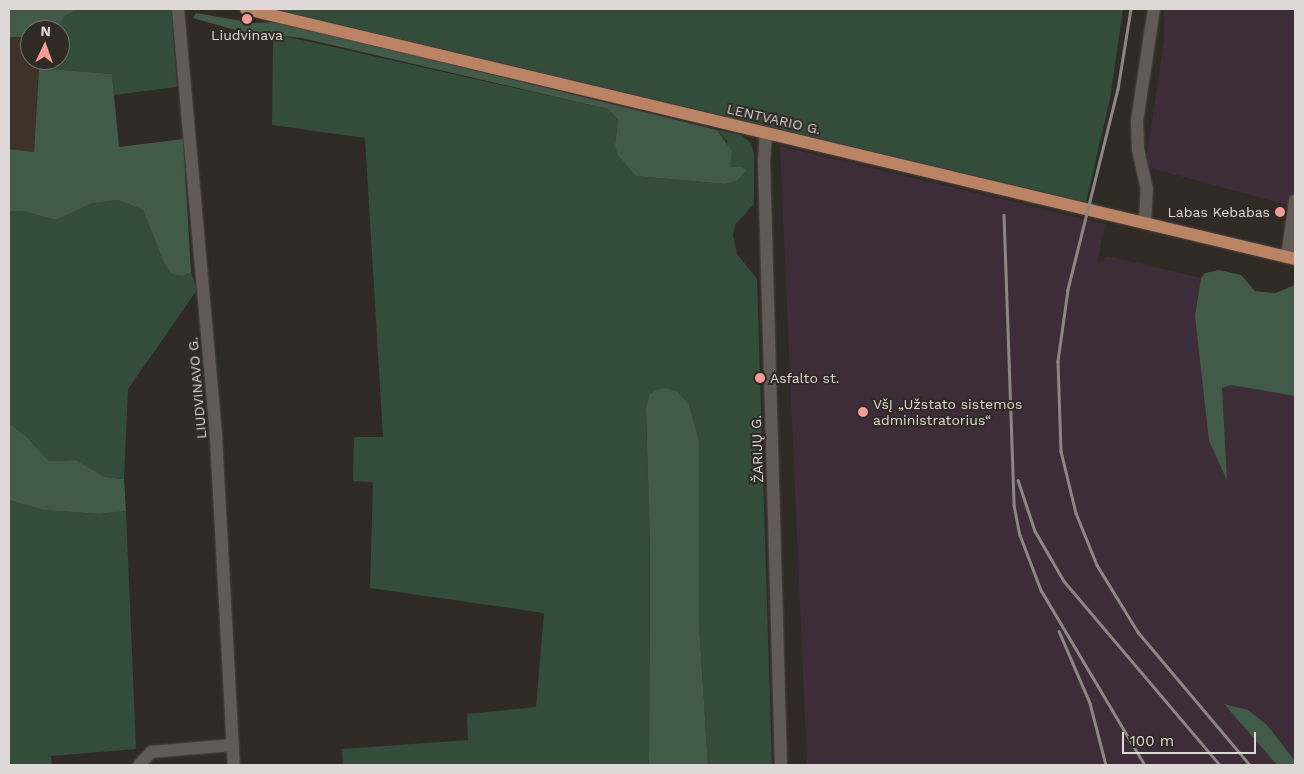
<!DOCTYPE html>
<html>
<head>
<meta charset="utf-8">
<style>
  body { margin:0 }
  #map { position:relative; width:1304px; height:774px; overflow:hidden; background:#302a25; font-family:"Work Sans",sans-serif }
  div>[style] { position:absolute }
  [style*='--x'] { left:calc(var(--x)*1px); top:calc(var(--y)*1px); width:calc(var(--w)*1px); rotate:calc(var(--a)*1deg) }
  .built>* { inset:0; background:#3e3229 }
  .industrial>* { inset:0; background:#3c2d39 }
  .green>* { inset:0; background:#344c3a }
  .forest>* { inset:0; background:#415b48 }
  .roads { filter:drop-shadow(0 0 1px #4b4642) drop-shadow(0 0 1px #4b4642) }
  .minor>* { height:12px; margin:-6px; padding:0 6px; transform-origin:6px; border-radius:6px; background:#625a55 }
  .major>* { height:12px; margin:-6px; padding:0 6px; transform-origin:6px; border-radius:6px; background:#ba8364 }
  .rail>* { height:2.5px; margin:-1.25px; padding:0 1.25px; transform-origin:1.25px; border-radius:1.25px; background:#8c8783 }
  .dots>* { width:14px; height:14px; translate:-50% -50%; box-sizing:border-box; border:2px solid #302a25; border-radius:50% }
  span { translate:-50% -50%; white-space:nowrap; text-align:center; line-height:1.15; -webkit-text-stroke:4px #302a25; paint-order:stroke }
  .poi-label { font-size:14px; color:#ded9d6 }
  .right { translate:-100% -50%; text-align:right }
  .left { translate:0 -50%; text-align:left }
  .street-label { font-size:14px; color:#ded9d6 }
  .frame { position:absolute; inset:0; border:10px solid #ded9d6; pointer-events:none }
  .north { position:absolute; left:20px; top:20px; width:50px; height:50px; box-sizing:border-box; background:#302a25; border:1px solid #76706c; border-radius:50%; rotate:3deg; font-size:14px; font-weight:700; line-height:20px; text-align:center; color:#ded9d6 }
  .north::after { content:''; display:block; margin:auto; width:18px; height:22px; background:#f59c96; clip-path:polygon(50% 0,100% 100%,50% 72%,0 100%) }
  .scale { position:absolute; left:1122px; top:732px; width:134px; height:22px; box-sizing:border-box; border:2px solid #ded9d6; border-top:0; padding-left:6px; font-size:15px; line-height:18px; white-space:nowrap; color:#ded9d6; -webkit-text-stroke:4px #302a25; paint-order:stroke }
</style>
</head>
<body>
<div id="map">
  <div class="built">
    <div style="clip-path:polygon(9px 37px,30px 37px,30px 60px,39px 60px,34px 152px,9px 149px)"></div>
  </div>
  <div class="industrial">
    <div style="clip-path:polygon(1164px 9px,1295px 9px,1295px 207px,1150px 168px,1147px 155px,1164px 40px)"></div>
    <div style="clip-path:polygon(780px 146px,1105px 224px,1097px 265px,1107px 256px,1201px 278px,1195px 316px,1226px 478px,1222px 388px,1231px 385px,1295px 396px,1295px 761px,1267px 725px,1248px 710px,1225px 705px,1277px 765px,807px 765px)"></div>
  </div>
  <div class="green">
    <div style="clip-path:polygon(77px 9px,171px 9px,177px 87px,114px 95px,112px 74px,39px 68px,39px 60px,60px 60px,60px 30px,55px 30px,65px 16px)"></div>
    <div style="clip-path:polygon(275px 9px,1123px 9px,1110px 99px,1086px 202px)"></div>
    <div style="clip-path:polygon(284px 36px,608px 109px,618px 120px,615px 145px,636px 176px,725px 184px,737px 181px,742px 167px,730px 167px,727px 141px,717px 130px,741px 135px,751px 143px,754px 154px,754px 204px,735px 225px,733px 235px,737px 254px,757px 279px,772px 765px,708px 765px,699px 622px,699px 440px,689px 405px,646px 409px,650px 548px,649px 765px,343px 765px,342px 749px,468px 740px,467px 714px,536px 707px,544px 613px,370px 588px,373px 482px,353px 481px,354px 437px,383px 437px,365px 138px,272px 125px,273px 41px)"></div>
    <div style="clip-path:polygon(118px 200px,143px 210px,164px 263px,183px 276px,191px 272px,197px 290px,128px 389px,124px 479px,105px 477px,76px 460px,47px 461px,28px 438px,9px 423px,9px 211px,23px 211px,56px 220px,93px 203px)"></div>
    <div style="clip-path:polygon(9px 500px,43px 510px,99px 514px,126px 511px,136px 749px,51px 756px,52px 765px,9px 765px)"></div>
  </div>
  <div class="forest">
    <div style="clip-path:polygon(9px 9px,77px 9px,65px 16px,55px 30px,30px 30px,30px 37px,9px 37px)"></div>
    <div style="clip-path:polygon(196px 13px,253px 23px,279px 22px,717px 130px,732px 151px,730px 167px,742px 167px,746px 171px,737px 181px,725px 184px,636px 176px,618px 155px,615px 145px,618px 120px,608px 109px,302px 38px,284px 36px,273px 41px,193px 18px)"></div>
    <div style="clip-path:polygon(39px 68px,112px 74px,119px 147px,183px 139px,191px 272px,183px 276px,172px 274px,164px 263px,143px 210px,118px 200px,93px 203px,56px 220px,23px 211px,9px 211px,9px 149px,34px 152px)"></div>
    <div style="clip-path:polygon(1219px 270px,1241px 275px,1255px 291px,1275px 293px,1295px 285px,1295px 396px,1231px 385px,1222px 388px,1227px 480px,1209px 441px,1195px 316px,1201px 278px,1205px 273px)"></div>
    <div style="clip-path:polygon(666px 388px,678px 392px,689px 405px,699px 440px,699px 622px,708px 765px,649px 765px,650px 548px,646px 409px,649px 395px,656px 390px)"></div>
    <div style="clip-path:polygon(9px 423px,28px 438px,48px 461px,76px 460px,105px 477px,124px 479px,126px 511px,99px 514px,43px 510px,9px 500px)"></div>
    <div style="clip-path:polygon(1224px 704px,1248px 710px,1267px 725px,1295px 761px,1295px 765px,1277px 765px)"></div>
  </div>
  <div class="roads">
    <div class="minor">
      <div style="--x:178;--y:9;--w:430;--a:84.9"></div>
      <div style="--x:216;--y:437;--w:328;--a:86.9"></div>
      <div style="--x:766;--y:133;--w:28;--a:94"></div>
      <div style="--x:764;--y:161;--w:604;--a:88.39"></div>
      <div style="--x:1145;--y:223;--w:33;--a:-87"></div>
      <div style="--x:1147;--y:190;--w:42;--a:-102.4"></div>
      <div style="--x:1138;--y:149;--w:28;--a:-92"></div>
      <div style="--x:1137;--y:121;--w:113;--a:-81.4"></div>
      <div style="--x:1287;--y:257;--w:57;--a:-81.9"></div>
      <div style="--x:139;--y:765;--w:18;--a:-47"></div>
      <div style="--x:151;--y:752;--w:82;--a:-4.9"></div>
    </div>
    <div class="major">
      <div style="--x:246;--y:9;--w:1078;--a:13.4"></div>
    </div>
  </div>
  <div class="rail">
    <div style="--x:1131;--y:9;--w:81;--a:99.2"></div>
    <div style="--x:1118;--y:89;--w:207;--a:104"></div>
    <div style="--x:1068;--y:290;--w:72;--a:98"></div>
    <div style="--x:1058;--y:361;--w:90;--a:88.1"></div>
    <div style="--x:1061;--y:451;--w:64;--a:76.4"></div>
    <div style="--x:1076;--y:513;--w:56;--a:68"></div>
    <div style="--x:1097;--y:565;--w:79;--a:58.5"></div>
    <div style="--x:1138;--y:632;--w:174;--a:49.9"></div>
    <div style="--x:1004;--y:215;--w:290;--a:88"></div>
    <div style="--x:1014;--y:505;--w:31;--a:79"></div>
    <div style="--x:1020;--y:535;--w:59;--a:69.1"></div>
    <div style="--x:1041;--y:590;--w:204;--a:59.3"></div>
    <div style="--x:1018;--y:480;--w:54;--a:71.6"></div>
    <div style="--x:1035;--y:531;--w:58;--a:59.9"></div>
    <div style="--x:1064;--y:581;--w:241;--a:49.7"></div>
    <div style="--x:1059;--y:631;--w:78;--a:66.7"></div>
    <div style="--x:1090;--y:703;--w:64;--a:75.5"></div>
  </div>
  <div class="dots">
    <div style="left:247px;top:19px;background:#f59c96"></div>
    <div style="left:1280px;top:212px;background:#f59c96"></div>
    <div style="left:760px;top:378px;background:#f59c96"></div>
    <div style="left:863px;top:412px;background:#f59c96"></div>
  </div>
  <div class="poi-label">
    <span style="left:247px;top:35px">Liudvinava</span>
    <span class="right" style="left:1270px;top:212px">Labas Kebabas</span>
    <span class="left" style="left:770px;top:378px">Asfalto st.</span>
    <span class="left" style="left:873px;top:412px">VšĮ „Užstato sistemos<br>administratorius“</span>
  </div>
  <div class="street-label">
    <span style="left:774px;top:119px;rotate:13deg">LENTVARIO G.</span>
    <span style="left:197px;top:388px;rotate:-95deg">LIUDVINAVO G.</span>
    <span style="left:757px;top:449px;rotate:-92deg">ŽARIJŲ G.</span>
  </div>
  <div class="frame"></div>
  <div class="north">N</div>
  <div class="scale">100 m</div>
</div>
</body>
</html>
